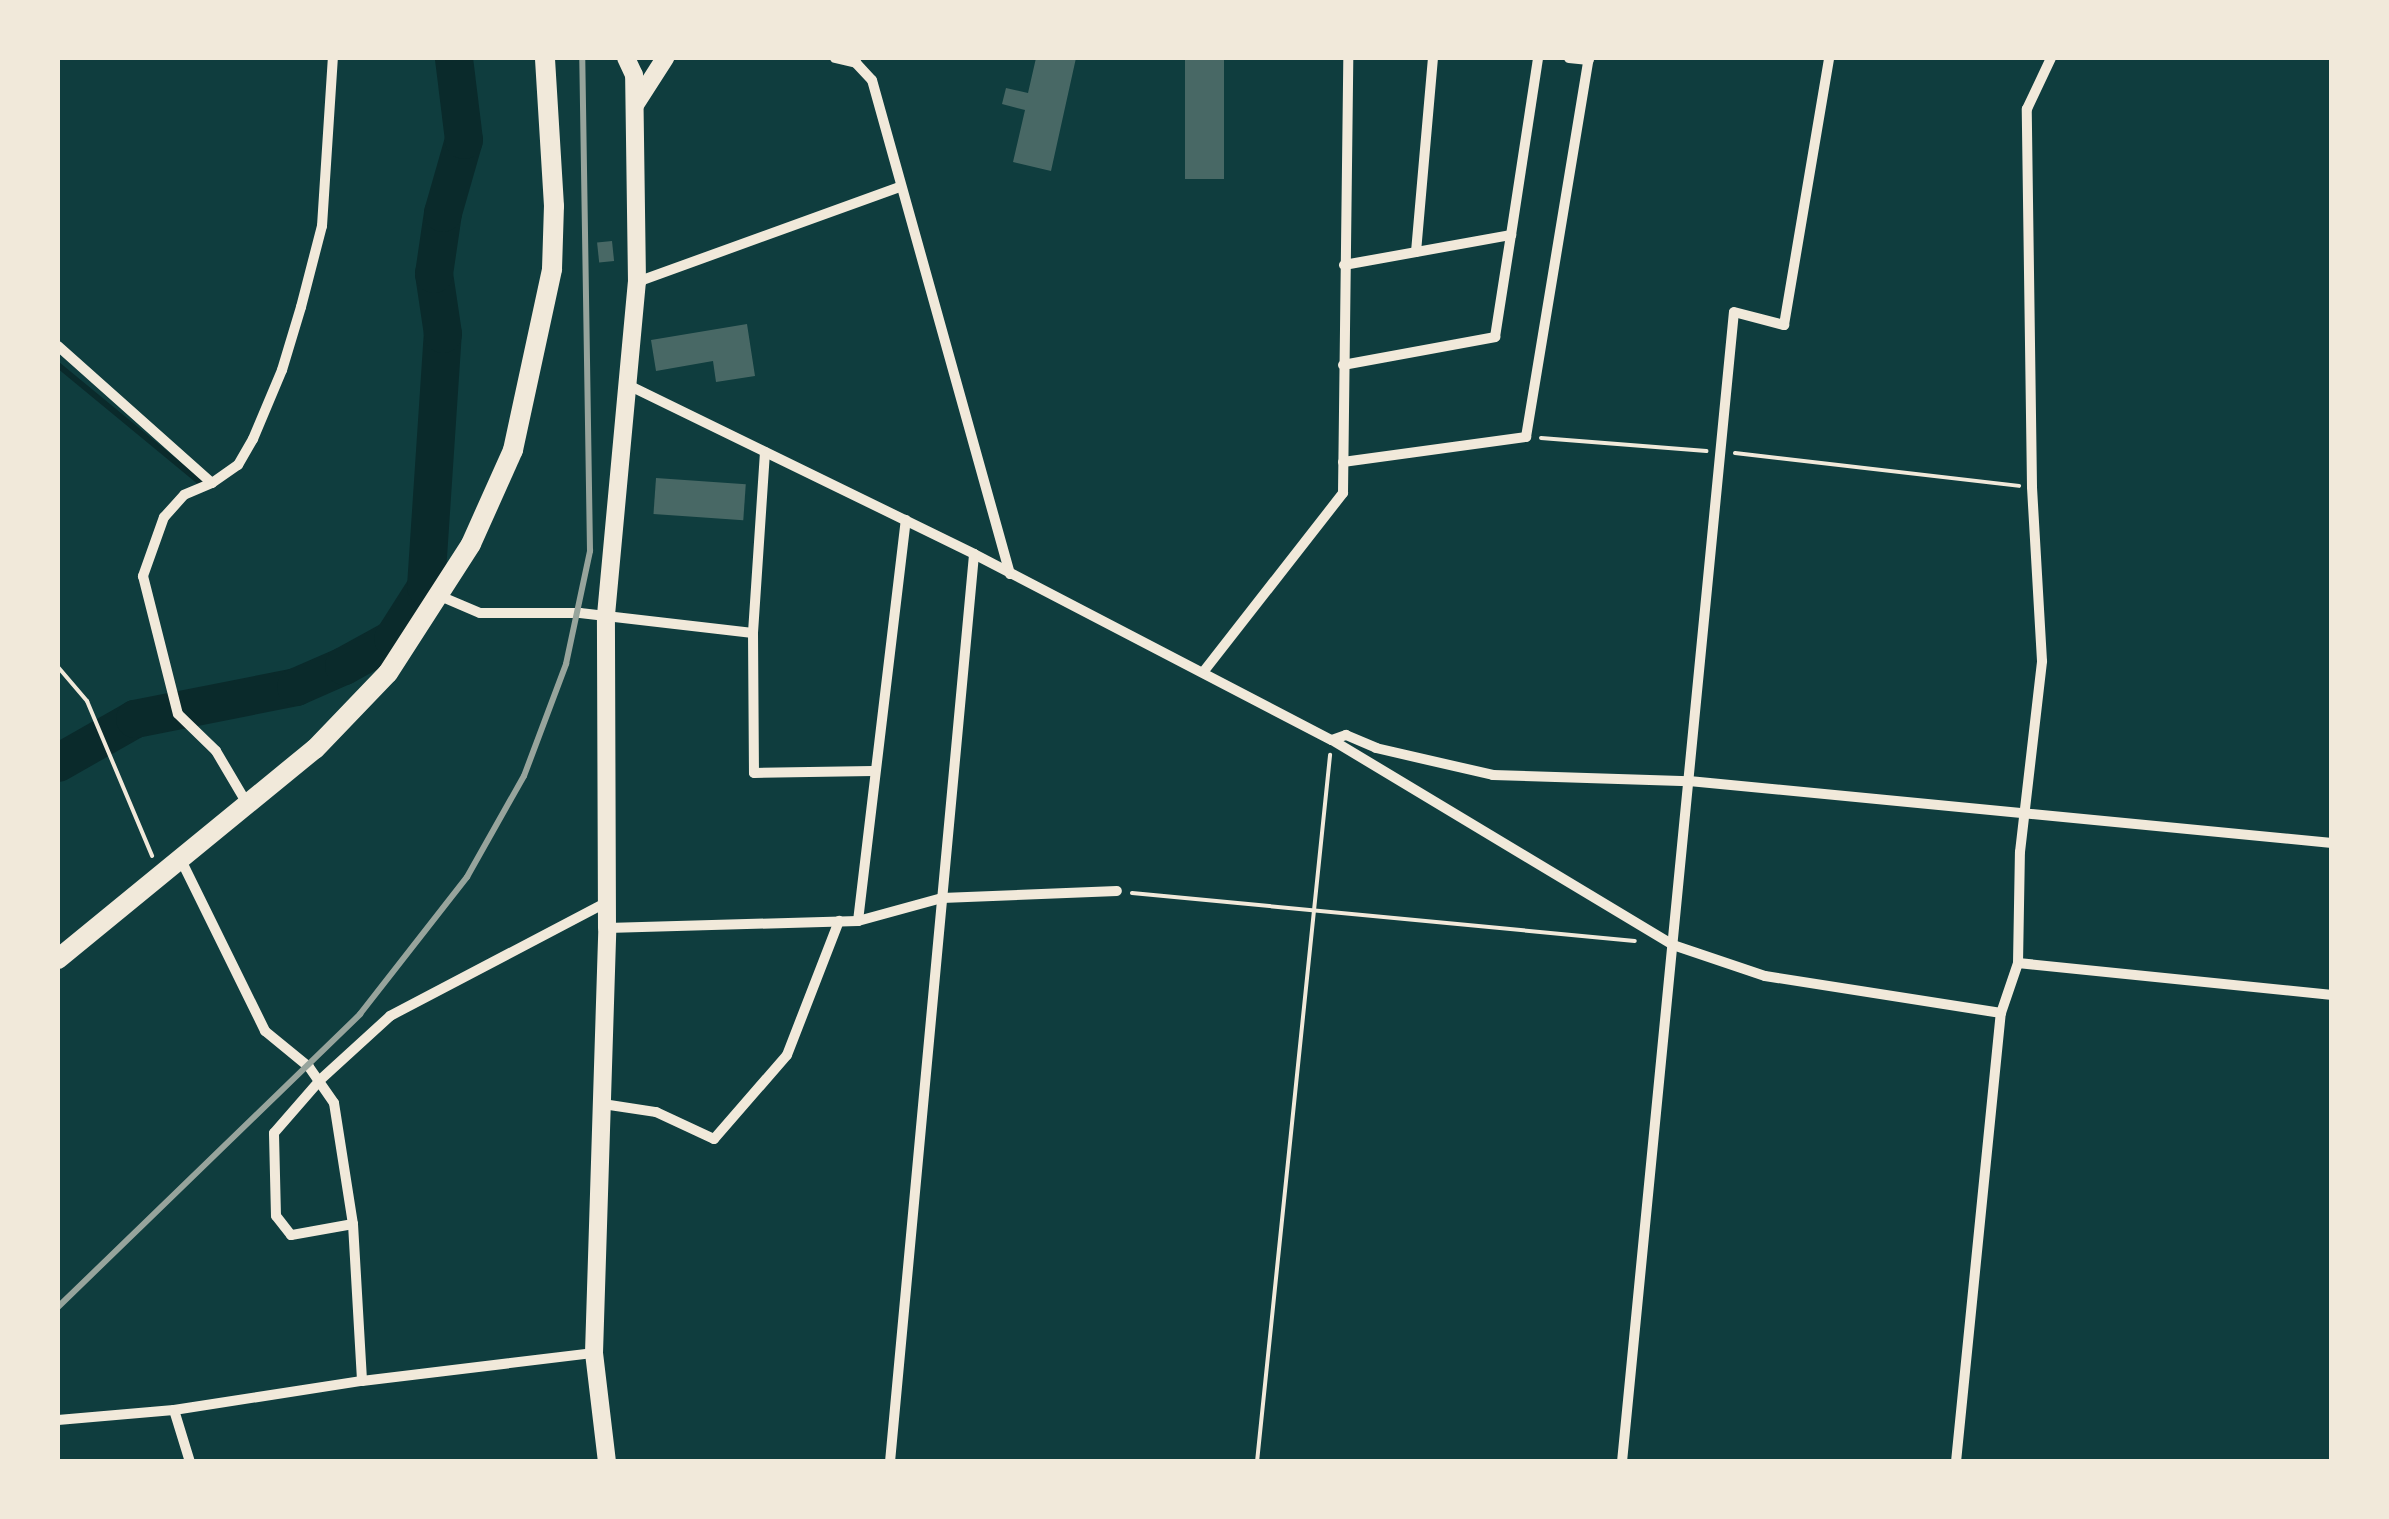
<!DOCTYPE html>
<html>
<head>
<meta charset="utf-8">
<style>
  body { margin:0 }
  #map { position:relative; width:2389px; height:1519px; overflow:hidden; background:#0f3d3e; font-family:"DejaVu Sans",sans-serif }
  div>[style] { position:absolute }
  [style*='--x'] { left:calc(var(--x)*1px); top:calc(var(--y)*1px); width:calc(var(--w)*1px); rotate:calc(var(--a)*1deg) }
  .stream>* { height:6px; margin:-3px; padding:0 3px; transform-origin:3px; border-radius:3px; background:#0a2a2b }
  .river>* { height:38px; margin:-19px; padding:0 19px; transform-origin:19px; border-radius:19px; background:#0a2a2b }
  .building>* { inset:0; background:#486865; transform-origin:0 0 }
  .path>* { height:4px; margin:-2px; padding:0 2px; transform-origin:2px; border-radius:2px; background:#f1e9da }
  .minor>* { height:10px; margin:-5px; padding:0 5px; transform-origin:5px; border-radius:5px; background:#f1e9da }
  .secondary>* { height:18px; margin:-9px; padding:0 9px; transform-origin:9px; border-radius:9px; background:#f1e9da }
  .trunk>* { height:20px; margin:-10px; padding:0 10px; transform-origin:10px; border-radius:10px; background:#f1e9da }
  .rail>* { height:6px; margin:-3px; padding:0 3px; transform-origin:3px; border-radius:3px; background:#97a49c }
  span { translate:-50% -50%; white-space:nowrap; text-align:center; line-height:1.15; -webkit-text-stroke:8px #f1e9da; paint-order:stroke }
  .frame { position:absolute; inset:0; border:60px solid #f1e9da; pointer-events:none }
</style>
</head>
<body>
<div id="map">
  <div class="stream">
    <div style="--x:58;--y:365;--w:185;--a:39.5"></div>
  </div>
  <div class="river">
    <div style="--x:58;--y:763;--w:89;--a:-29.7"></div>
    <div style="--x:135;--y:719;--w:164;--a:-11.2"></div>
    <div style="--x:296;--y:687;--w:52;--a:-23.6"></div>
    <div style="--x:344;--y:666;--w:56;--a:-28.9"></div>
    <div style="--x:393;--y:639;--w:62;--a:-57.6"></div>
    <div style="--x:426;--y:587;--w:254;--a:-86.2"></div>
    <div style="--x:443;--y:334;--w:61;--a:-98.5"></div>
    <div style="--x:434;--y:274;--w:62;--a:-81.6"></div>
    <div style="--x:443;--y:213;--w:76;--a:-74"></div>
    <div style="--x:464;--y:140;--w:83;--a:-97"></div>
  </div>
  <div class="building">
    <div style="clip-path:polygon(1036px 58px,1076px 58px,1051px 171px,1013px 162px,1025px 110px,1002px 104px,1006px 88px,1028px 93px)"></div>
    <div style="left:1185px;top:58px;width:39px;height:121px"></div>
    <div style="left:612px;top:241px;width:20px;height:15px;rotate:84deg"></div>
    <div style="clip-path:polygon(747px 324px,755px 376px,716px 382px,713px 361px,656px 371px,651px 340px)"></div>
    <div style="left:656px;top:478px;width:90px;height:36px;rotate:4deg"></div>
  </div>
  <div class="path">
    <div style="--x:1541;--y:438;--w:166;--a:4.5"></div>
    <div style="--x:1735;--y:453;--w:286;--a:6.6"></div>
    <div style="--x:58;--y:667;--w:45;--a:49.5"></div>
    <div style="--x:87;--y:701;--w:168;--a:67.2"></div>
    <div style="--x:1132;--y:893;--w:505;--a:5.45"></div>
    <div style="--x:1257;--y:1462;--w:711;--a:-84.1"></div>
  </div>
  <div class="minor">
    <div style="--x:835;--y:58;--w:22;--a:13"></div>
    <div style="--x:856;--y:63;--w:23;--a:47"></div>
    <div style="--x:872;--y:80;--w:513;--a:74.39"></div>
    <div style="--x:1569;--y:58;--w:20;--a:6"></div>
    <div style="--x:1416;--y:252;--w:195;--a:-85"></div>
    <div style="--x:1344;--y:265;--w:170;--a:-10.2"></div>
    <div style="--x:1511;--y:235;--w:179;--a:-81.3"></div>
    <div style="--x:637;--y:282;--w:280;--a:-19.9"></div>
    <div style="--x:58;--y:346;--w:206;--a:41.7"></div>
    <div style="--x:212;--y:483;--w:30;--a:157"></div>
    <div style="--x:184;--y:495;--w:30;--a:132"></div>
    <div style="--x:164;--y:517;--w:63;--a:109.6"></div>
    <div style="--x:143;--y:576;--w:142;--a:75.8"></div>
    <div style="--x:178;--y:714;--w:53;--a:44.2"></div>
    <div style="--x:216;--y:751;--w:59;--a:59.5"></div>
    <div style="--x:1343;--y:365;--w:155;--a:-10.4"></div>
    <div style="--x:1495;--y:337;--w:103;--a:-81.1"></div>
    <div style="--x:626;--y:384;--w:387;--a:26"></div>
    <div style="--x:974;--y:554;--w:403;--a:27.5"></div>
    <div style="--x:1332;--y:740;--w:398;--a:31"></div>
    <div style="--x:1673;--y:945;--w:97;--a:18.6"></div>
    <div style="--x:1765;--y:976;--w:239;--a:8.9"></div>
    <div style="--x:765;--y:452;--w:181;--a:93.8"></div>
    <div style="--x:753;--y:633;--w:140;--a:89.6"></div>
    <div style="--x:754;--y:773;--w:119;--a:-1"></div>
    <div style="--x:1343;--y:462;--w:185;--a:-7.8"></div>
    <div style="--x:1526;--y:437;--w:384;--a:-80.6"></div>
    <div style="--x:212;--y:483;--w:32;--a:-35"></div>
    <div style="--x:238;--y:465;--w:30;--a:-60"></div>
    <div style="--x:253;--y:439;--w:75;--a:-67.2"></div>
    <div style="--x:282;--y:370;--w:66;--a:-73.2"></div>
    <div style="--x:301;--y:307;--w:84;--a:-75.5"></div>
    <div style="--x:322;--y:226;--w:168;--a:-86.3"></div>
    <div style="--x:440;--y:596;--w:43;--a:23"></div>
    <div style="--x:480;--y:613;--w:100;--a:0"></div>
    <div style="--x:580;--y:613;--w:174;--a:6.6"></div>
    <div style="--x:1204;--y:671;--w:226;--a:-52"></div>
    <div style="--x:1343;--y:493;--w:435;--a:-89.3"></div>
    <div style="--x:1332;--y:740;--w:15;--a:-20"></div>
    <div style="--x:1346;--y:735;--w:33;--a:23"></div>
    <div style="--x:1376;--y:748;--w:120;--a:13"></div>
    <div style="--x:1493;--y:775;--w:196;--a:1.8"></div>
    <div style="--x:1689;--y:781;--w:646;--a:5.51"></div>
    <div style="--x:180;--y:858;--w:193;--a:63.8"></div>
    <div style="--x:265;--y:1031;--w:57;--a:39.3"></div>
    <div style="--x:309;--y:1067;--w:44;--a:55.2"></div>
    <div style="--x:334;--y:1103;--w:122;--a:81.1"></div>
    <div style="--x:353;--y:1224;--w:157;--a:86.7"></div>
    <div style="--x:858;--y:921;--w:404;--a:-83.2"></div>
    <div style="--x:607;--y:928;--w:251;--a:-1.6"></div>
    <div style="--x:858;--y:921;--w:87;--a:-15.3"></div>
    <div style="--x:942;--y:898;--w:175;--a:-2.3"></div>
    <div style="--x:2018;--y:963;--w:316;--a:5.8"></div>
    <div style="--x:603;--y:1104;--w:54;--a:8.6"></div>
    <div style="--x:656;--y:1112;--w:64;--a:25"></div>
    <div style="--x:714;--y:1139;--w:111;--a:-49"></div>
    <div style="--x:787;--y:1055;--w:144;--a:-68.8"></div>
    <div style="--x:353;--y:1224;--w:63;--a:169.9"></div>
    <div style="--x:291;--y:1235;--w:24;--a:-128"></div>
    <div style="--x:276;--y:1216;--w:83;--a:-91.4"></div>
    <div style="--x:274;--y:1133;--w:70;--a:-49"></div>
    <div style="--x:320;--y:1080;--w:95;--a:-42.4"></div>
    <div style="--x:390;--y:1016;--w:245;--a:-27.7"></div>
    <div style="--x:174;--y:1410;--w:54;--a:72.9"></div>
    <div style="--x:58;--y:1420;--w:116;--a:-4.9"></div>
    <div style="--x:174;--y:1410;--w:190;--a:-8.8"></div>
    <div style="--x:362;--y:1381;--w:234;--a:-6.9"></div>
    <div style="--x:890;--y:1462;--w:912;--a:-84.71"></div>
    <div style="--x:1622;--y:1462;--w:1155;--a:-84.44"></div>
    <div style="--x:1734;--y:312;--w:52;--a:14.6"></div>
    <div style="--x:1784;--y:325;--w:271;--a:-80.4"></div>
    <div style="--x:1956;--y:1462;--w:451;--a:-84.3"></div>
    <div style="--x:2001;--y:1013;--w:53;--a:-71.2"></div>
    <div style="--x:2018;--y:963;--w:111;--a:-89"></div>
    <div style="--x:2020;--y:852;--w:192;--a:-83.4"></div>
    <div style="--x:2042;--y:661;--w:174;--a:-93.3"></div>
    <div style="--x:2032;--y:487;--w:378;--a:-90.8"></div>
    <div style="--x:2027;--y:109;--w:56;--a:-64.8"></div>
  </div>
  <div class="secondary">
    <div style="--x:635;--y:105;--w:56;--a:-57.4"></div>
    <div style="--x:607;--y:1462;--w:110;--a:-96.8"></div>
    <div style="--x:594;--y:1353;--w:425;--a:-88.2"></div>
    <div style="--x:607;--y:928;--w:313;--a:-90.2"></div>
    <div style="--x:606;--y:615;--w:334;--a:-84.7"></div>
    <div style="--x:637;--y:282;--w:207;--a:-90.8"></div>
    <div style="--x:634;--y:75;--w:19;--a:-115"></div>
  </div>
  <div class="trunk">
    <div style="--x:58;--y:959;--w:332;--a:-39.3"></div>
    <div style="--x:315;--y:749;--w:105;--a:-46.2"></div>
    <div style="--x:388;--y:673;--w:153;--a:-57.2"></div>
    <div style="--x:471;--y:544;--w:103;--a:-65.9"></div>
    <div style="--x:513;--y:450;--w:185;--a:-77.8"></div>
    <div style="--x:552;--y:269;--w:63;--a:-88.2"></div>
    <div style="--x:554;--y:206;--w:148;--a:-93.5"></div>
  </div>
  <div class="rail">
    <div style="--x:58;--y:1307;--w:421;--a:-44.1"></div>
    <div style="--x:360;--y:1014;--w:174;--a:-52"></div>
    <div style="--x:467;--y:877;--w:116;--a:-60.6"></div>
    <div style="--x:524;--y:776;--w:120;--a:-69.4"></div>
    <div style="--x:566;--y:664;--w:116;--a:-78"></div>
    <div style="--x:590;--y:551;--w:493;--a:-90.9"></div>
  </div>
  <div class="frame"></div>
</div>
</body>
</html>
